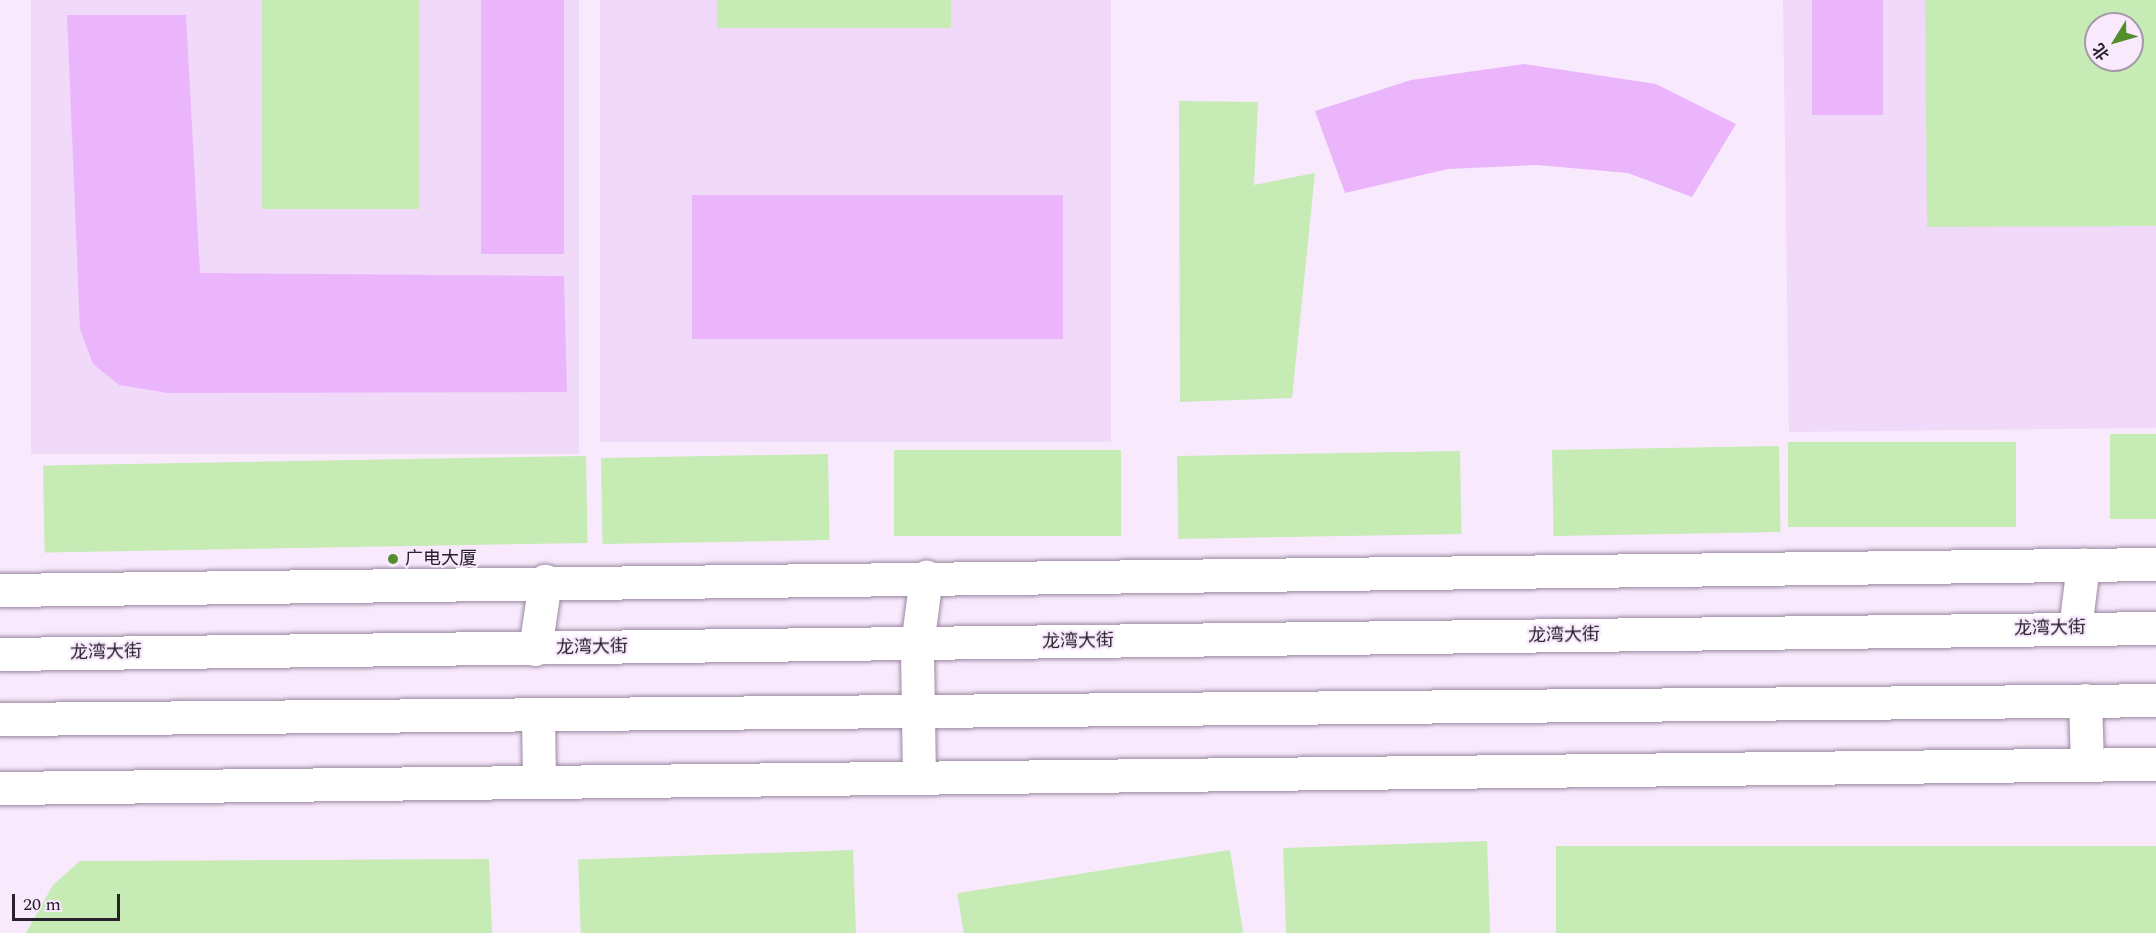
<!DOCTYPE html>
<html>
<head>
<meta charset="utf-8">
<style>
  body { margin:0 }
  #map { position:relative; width:2156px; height:933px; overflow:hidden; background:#f8e9fd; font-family:Spectral,"Noto Sans SC",serif }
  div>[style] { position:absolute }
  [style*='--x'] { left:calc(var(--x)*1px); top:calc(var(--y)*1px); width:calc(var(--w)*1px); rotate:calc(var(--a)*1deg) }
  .built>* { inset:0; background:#f1d9f9; transform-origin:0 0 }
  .green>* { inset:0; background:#c6ebb4; transform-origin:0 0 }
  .building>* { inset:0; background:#ebb5fc; transform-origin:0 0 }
  .roads { filter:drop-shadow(0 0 2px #9a889f) drop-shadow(0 0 2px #9a889f) }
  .major>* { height:33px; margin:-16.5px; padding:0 16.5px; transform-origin:16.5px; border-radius:16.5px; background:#fff }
  .dots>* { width:16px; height:16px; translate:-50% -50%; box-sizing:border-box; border:3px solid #f8e9fd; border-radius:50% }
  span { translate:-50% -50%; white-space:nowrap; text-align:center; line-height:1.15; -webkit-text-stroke:4.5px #f8e9fd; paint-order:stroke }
  .poi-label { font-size:18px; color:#28212b }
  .left { translate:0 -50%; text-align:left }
  .street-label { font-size:18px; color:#28212b }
  .north { position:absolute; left:2084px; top:12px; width:60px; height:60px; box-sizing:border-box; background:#f8e9fd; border:2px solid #a599a9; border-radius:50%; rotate:233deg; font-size:16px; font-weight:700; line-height:24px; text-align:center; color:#28212b }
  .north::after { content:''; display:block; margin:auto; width:21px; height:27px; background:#538e2c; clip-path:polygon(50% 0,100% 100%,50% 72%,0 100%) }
  .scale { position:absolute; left:12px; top:894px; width:108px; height:27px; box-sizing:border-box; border:3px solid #28212b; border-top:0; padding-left:8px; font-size:18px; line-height:21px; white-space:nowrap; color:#28212b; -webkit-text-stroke:4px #f8e9fd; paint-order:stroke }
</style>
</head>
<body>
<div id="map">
  <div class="built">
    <div style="left:31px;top:0;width:548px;height:454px"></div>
    <div style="left:600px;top:0;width:511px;height:442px"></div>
    <div style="clip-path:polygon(evenodd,1783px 0,2156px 0,2156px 428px,1789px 432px,1783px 0,2096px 24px,2132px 24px,2132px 60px,2096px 60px,2096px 24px)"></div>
  </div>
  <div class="green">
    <div style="left:262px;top:0;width:157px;height:209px"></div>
    <div style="left:717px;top:0;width:234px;height:28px"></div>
    <div style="clip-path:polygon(evenodd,1925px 0,2156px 0,2156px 226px,1927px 227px,1925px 0,2096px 24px,2132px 24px,2132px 60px,2096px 60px,2096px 24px)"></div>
    <div style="clip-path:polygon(1179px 101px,1258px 102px,1254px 185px,1315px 173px,1292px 398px,1180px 402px)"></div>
    <div style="left:2110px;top:434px;width:46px;height:85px"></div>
    <div style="left:1788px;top:442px;width:228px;height:85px"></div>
    <div style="left:1779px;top:446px;width:86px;height:227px;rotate:89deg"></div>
    <div style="left:1121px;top:450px;width:86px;height:227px;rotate:90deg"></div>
    <div style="left:1460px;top:451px;width:83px;height:283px;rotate:89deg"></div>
    <div style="left:828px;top:454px;width:86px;height:227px;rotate:89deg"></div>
    <div style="left:586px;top:456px;width:87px;height:543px;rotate:89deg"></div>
    <div style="left:1487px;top:841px;width:92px;height:204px;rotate:88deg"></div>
    <div style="left:1556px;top:846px;width:600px;height:87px"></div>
    <div style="left:853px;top:850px;width:83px;height:275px;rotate:88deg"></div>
    <div style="left:1230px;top:850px;width:84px;height:276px;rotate:81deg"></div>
    <div style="clip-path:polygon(489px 859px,492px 933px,26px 933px,53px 885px,80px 861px)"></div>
  </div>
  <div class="building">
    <div style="left:481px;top:0;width:83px;height:254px"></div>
    <div style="left:1812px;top:0;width:71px;height:115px"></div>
    <div style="clip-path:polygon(67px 15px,186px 15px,200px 273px,564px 276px,567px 392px,168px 393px,119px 385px,93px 364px,80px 329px)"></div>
    <div style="clip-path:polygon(1524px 64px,1656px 84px,1736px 124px,1692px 197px,1628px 173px,1537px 165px,1448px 169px,1345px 193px,1315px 111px,1411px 80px)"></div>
    <div style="left:692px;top:195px;width:371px;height:144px"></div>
  </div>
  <div class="roads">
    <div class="major">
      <div style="--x:0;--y:590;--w:2156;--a:-0.69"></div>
      <div style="--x:2075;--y:629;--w:65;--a:-83"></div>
      <div style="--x:535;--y:649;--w:69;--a:-81.6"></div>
      <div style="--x:0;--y:654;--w:2156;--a:-0.69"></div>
      <div style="--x:2085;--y:700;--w:65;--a:88.2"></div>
      <div style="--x:538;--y:716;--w:66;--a:89.1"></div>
      <div style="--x:0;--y:719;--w:2156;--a:-0.5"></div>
      <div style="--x:919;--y:778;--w:133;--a:-90.9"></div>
      <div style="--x:917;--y:645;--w:69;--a:-82.5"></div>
      <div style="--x:0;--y:788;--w:2156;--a:-0.64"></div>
    </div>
  </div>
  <div class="dots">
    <div style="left:393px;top:559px;background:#538e2c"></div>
  </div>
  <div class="poi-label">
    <span class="left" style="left:405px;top:559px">广电大厦</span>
  </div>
  <div class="street-label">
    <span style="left:2050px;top:629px;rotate:-1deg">龙湾大街</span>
    <span style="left:1564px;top:636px;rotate:-1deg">龙湾大街</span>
    <span style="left:1078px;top:642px;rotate:-1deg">龙湾大街</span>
    <span style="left:592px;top:648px;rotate:-1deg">龙湾大街</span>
    <span style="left:106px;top:653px;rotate:-1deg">龙湾大街</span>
  </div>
  <div class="north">北</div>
  <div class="scale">20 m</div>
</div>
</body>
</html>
